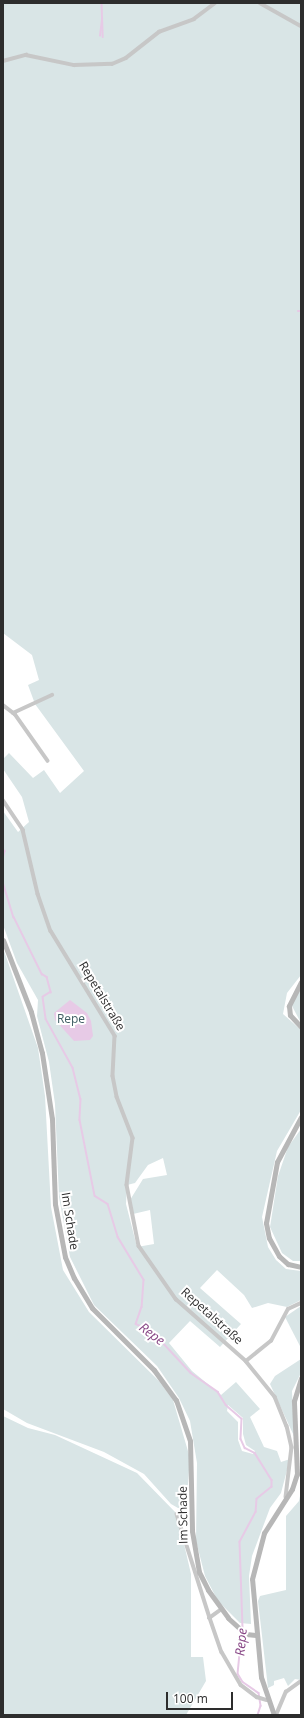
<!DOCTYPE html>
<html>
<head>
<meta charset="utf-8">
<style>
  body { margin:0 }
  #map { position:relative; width:304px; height:1718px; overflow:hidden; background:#fff; font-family:"Open Sans",sans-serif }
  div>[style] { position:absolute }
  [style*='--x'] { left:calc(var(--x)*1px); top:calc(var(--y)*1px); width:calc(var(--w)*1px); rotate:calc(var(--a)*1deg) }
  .green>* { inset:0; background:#d9e5e6 }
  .water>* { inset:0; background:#e7cae6 }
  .stream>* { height:1.5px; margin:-0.75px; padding:0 0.75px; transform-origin:0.75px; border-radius:0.75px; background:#e7cae6 }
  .street>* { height:3.5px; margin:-1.75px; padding:0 1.75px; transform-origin:1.75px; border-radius:1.75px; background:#c7c7c7 }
  .secondary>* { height:5px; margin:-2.5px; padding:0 2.5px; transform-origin:2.5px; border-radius:2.5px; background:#b7b7b7 }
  span { translate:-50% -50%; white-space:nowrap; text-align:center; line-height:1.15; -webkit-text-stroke:4px #fff; paint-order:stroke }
  .street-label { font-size:12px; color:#2d2d2d }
  .park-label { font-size:12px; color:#405e64 }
  .water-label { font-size:13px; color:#864484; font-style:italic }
  .frame { position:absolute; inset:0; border:4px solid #2d2d2d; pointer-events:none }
  .scale { position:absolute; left:166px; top:1692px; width:67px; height:18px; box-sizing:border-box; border:2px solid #2d2d2d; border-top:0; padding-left:5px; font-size:12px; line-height:14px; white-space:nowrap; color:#2d2d2d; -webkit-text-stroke:3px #fff; paint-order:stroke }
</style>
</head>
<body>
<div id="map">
  <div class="green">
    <div style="clip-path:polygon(evenodd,3px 3px,301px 3px,301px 975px,287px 993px,283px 1014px,301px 1030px,301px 1110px,277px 1151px,262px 1217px,268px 1247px,276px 1260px,286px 1269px,301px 1271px,301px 1300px,287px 1307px,268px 1303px,252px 1308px,244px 1295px,217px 1270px,200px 1288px,241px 1324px,220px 1347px,190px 1321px,169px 1343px,192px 1371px,221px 1395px,236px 1382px,260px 1409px,250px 1417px,264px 1447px,277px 1451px,281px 1462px,290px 1459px,281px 1493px,270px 1508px,252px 1556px,249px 1576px,251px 1624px,240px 1623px,218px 1601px,205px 1576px,196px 1541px,197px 1463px,190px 1421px,179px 1398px,157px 1366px,94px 1305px,70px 1257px,59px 1197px,55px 1104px,49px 1062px,37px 1016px,38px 1000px,17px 963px,3px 925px,3px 811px,18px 832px,29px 822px,22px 797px,3px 769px,3px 759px,9px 753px,33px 778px,44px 770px,60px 793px,84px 771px,35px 704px,28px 685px,39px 680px,32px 655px,3px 633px,3px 3px,163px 1158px,167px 1175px,143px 1179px,130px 1200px,133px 1214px,150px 1210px,154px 1244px,137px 1247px,126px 1204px,127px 1185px,135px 1183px,148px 1165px,163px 1158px,3px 3px,228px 1405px,243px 1418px,243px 1434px,246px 1445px,255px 1451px,253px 1454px,242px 1451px,238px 1440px,238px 1422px,227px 1411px,228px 1405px)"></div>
    <div style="clip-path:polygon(3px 948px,38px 1048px,45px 1096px,51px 1207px,63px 1270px,89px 1312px,159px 1381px,173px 1400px,190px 1458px,186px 1508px,178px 1508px,171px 1504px,144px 1474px,104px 1452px,27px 1423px,3px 1409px)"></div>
    <div style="clip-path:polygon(301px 986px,301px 1023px,292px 1006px,294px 996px)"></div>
    <div style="clip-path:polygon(301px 1129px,301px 1261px,293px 1261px,282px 1253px,270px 1227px,278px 1176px,288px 1147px)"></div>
    <div style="clip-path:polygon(301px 1306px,301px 1348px,285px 1317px)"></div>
    <div style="clip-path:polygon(301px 1359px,301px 1373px,292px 1391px,294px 1436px,270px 1384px,275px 1376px)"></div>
    <div style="clip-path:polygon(3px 1416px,28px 1428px,55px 1435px,137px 1473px,177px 1514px,191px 1574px,191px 1657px,203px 1657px,206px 1681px,186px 1715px,3px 1715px)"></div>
    <div style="clip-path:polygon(301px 1491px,301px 1680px,295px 1679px,288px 1686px,284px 1678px,274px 1681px,274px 1685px,268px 1688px,258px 1601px,260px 1596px,286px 1590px,286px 1516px,299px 1501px)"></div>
  </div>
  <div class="water">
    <div style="clip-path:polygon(70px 1000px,87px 1013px,91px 1021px,93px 1036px,90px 1040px,74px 1041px,55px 1020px,54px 1013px)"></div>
  </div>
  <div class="stream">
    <div style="--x:102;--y:3;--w:34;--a:88"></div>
    <div style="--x:100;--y:36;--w:17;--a:-83"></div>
    <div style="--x:298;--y:311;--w:3;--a:0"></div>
    <div style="--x:3;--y:849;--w:3;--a:45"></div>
    <div style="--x:5;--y:851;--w:8;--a:104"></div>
    <div style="--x:3;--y:882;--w:37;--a:73"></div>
    <div style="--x:14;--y:917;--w:64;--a:63.8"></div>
    <div style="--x:42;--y:974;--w:6;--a:31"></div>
    <div style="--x:47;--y:977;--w:16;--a:75"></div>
    <div style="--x:51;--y:992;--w:9;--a:148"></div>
    <div style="--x:43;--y:997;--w:22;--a:82"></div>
    <div style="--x:46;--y:1019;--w:56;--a:61.1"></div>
    <div style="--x:73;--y:1068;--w:32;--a:76"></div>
    <div style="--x:81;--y:1099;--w:21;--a:93"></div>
    <div style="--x:80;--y:1120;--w:77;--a:78.8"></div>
    <div style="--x:95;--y:1196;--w:15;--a:32"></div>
    <div style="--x:108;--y:1204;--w:34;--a:73"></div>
    <div style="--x:118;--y:1237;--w:50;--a:58.8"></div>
    <div style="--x:144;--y:1280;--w:27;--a:94"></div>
    <div style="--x:142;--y:1307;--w:18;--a:109"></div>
    <div style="--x:136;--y:1324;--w:17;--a:24"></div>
    <div style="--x:152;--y:1331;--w:57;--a:47.1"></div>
    <div style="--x:191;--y:1373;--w:33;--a:35"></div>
    <div style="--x:218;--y:1392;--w:15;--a:58"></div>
    <div style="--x:226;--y:1405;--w:21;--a:41"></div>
    <div style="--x:242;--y:1419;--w:20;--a:93"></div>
    <div style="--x:241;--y:1439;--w:10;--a:66"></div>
    <div style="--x:245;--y:1448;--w:11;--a:27"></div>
    <div style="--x:255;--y:1453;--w:32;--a:58"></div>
    <div style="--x:272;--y:1480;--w:7;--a:90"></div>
    <div style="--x:272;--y:1487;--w:19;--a:141"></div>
    <div style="--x:257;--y:1499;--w:13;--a:94"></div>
    <div style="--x:256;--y:1512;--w:34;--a:118"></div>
    <div style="--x:240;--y:1542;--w:88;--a:88"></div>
    <div style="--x:242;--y:1634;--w:40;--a:95.7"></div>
    <div style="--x:238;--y:1674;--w:9;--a:58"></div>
    <div style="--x:243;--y:1682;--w:19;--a:35"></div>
    <div style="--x:259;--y:1693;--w:13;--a:81"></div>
    <div style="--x:261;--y:1706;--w:9;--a:108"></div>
  </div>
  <div class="street">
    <div style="--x:260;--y:3;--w:47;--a:29.3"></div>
    <div style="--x:3;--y:61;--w:24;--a:-15"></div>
    <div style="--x:26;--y:55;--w:49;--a:11.8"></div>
    <div style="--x:74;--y:65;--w:38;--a:-2"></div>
    <div style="--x:112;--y:64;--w:15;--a:-23"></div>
    <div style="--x:126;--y:58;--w:42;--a:-38.2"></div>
    <div style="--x:159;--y:32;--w:37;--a:-20"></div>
    <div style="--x:194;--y:19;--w:26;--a:-37"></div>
    <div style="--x:3;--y:705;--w:15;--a:37"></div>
    <div style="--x:15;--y:714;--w:57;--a:54.9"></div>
    <div style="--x:13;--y:713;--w:43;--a:-24.8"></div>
    <div style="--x:3;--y:800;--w:36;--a:56"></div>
    <div style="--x:23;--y:830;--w:66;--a:76.8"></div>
    <div style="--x:38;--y:894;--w:39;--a:71"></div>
    <div style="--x:51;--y:931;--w:123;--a:58.6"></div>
    <div style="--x:115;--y:1036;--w:40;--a:92.9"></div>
    <div style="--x:113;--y:1076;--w:21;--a:79"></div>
    <div style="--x:117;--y:1097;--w:44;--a:68.7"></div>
    <div style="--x:133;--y:1138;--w:47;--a:97.3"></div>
    <div style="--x:127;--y:1185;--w:62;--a:78.9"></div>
    <div style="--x:139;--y:1246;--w:65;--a:55.1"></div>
    <div style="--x:176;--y:1299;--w:94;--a:41.5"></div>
    <div style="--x:246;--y:1361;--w:46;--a:51.1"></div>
    <div style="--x:275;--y:1397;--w:31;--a:68"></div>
    <div style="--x:287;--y:1426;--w:22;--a:77"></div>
    <div style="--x:292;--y:1447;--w:50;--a:96.8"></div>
    <div style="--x:246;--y:1361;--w:32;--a:-39"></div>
    <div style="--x:271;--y:1341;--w:36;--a:-62"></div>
    <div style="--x:288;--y:1309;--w:14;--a:-25"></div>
    <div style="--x:177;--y:1514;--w:109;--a:72.4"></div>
    <div style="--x:221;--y:1610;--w:14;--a:144"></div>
    <div style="--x:210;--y:1618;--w:36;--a:71"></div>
    <div style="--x:222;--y:1652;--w:38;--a:60"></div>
    <div style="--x:241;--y:1685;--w:20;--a:37"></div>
    <div style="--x:257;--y:1697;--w:10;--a:17"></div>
    <div style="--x:276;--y:1715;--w:25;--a:-67"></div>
    <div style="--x:286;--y:1692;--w:17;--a:-36"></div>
  </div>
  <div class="secondary">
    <div style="--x:3;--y:940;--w:77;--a:68.7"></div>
    <div style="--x:31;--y:1012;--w:42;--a:75"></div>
    <div style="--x:42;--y:1053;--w:67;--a:81.4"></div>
    <div style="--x:52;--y:1119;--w:85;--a:88"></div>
    <div style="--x:55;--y:1204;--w:54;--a:79.3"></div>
    <div style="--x:65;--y:1257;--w:23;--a:67"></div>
    <div style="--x:74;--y:1278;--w:35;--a:59"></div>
    <div style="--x:92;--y:1308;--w:88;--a:45"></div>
    <div style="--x:154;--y:1370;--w:37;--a:54"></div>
    <div style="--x:176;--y:1400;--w:43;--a:71.1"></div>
    <div style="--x:190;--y:1441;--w:90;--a:88.7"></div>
    <div style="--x:192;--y:1531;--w:42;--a:80.3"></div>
    <div style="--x:199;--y:1572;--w:20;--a:63"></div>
    <div style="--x:208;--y:1590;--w:34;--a:54"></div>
    <div style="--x:228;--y:1618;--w:24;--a:42"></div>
    <div style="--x:246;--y:1634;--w:10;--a:6"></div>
    <div style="--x:301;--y:982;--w:27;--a:117"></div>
    <div style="--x:289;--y:1006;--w:9;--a:84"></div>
    <div style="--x:290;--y:1015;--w:16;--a:47"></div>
    <div style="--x:301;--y:1117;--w:51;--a:118.1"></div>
    <div style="--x:277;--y:1162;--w:62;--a:100.2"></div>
    <div style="--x:266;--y:1223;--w:15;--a:79"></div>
    <div style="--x:269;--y:1238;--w:21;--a:61"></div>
    <div style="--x:279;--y:1256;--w:12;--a:42"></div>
    <div style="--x:288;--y:1264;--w:13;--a:13"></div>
    <div style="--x:274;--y:1715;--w:40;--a:-108.9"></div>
    <div style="--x:261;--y:1677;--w:98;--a:-95.2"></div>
    <div style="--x:252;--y:1579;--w:48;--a:-75.4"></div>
    <div style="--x:264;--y:1533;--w:52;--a:-57.5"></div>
    <div style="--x:292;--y:1489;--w:16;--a:-72"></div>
    <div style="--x:297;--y:1474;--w:73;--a:-92.4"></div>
    <div style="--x:294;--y:1401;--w:24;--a:-73"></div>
  </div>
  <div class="street-label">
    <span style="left:102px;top:996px;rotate:59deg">Repetalstraße</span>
    <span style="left:70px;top:1221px;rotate:81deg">Im Schade</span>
    <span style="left:212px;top:1316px;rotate:42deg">Repetalstraße</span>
    <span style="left:183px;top:1515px;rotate:-91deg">Im Schade</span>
  </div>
  <div class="park-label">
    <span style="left:71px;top:1019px">Repe</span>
  </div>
  <div class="water-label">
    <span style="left:152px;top:1334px;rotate:37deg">Repe</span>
    <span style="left:241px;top:1642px;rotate:-85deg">Repe</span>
  </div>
  <div class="frame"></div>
  <div class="scale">100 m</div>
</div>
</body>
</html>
